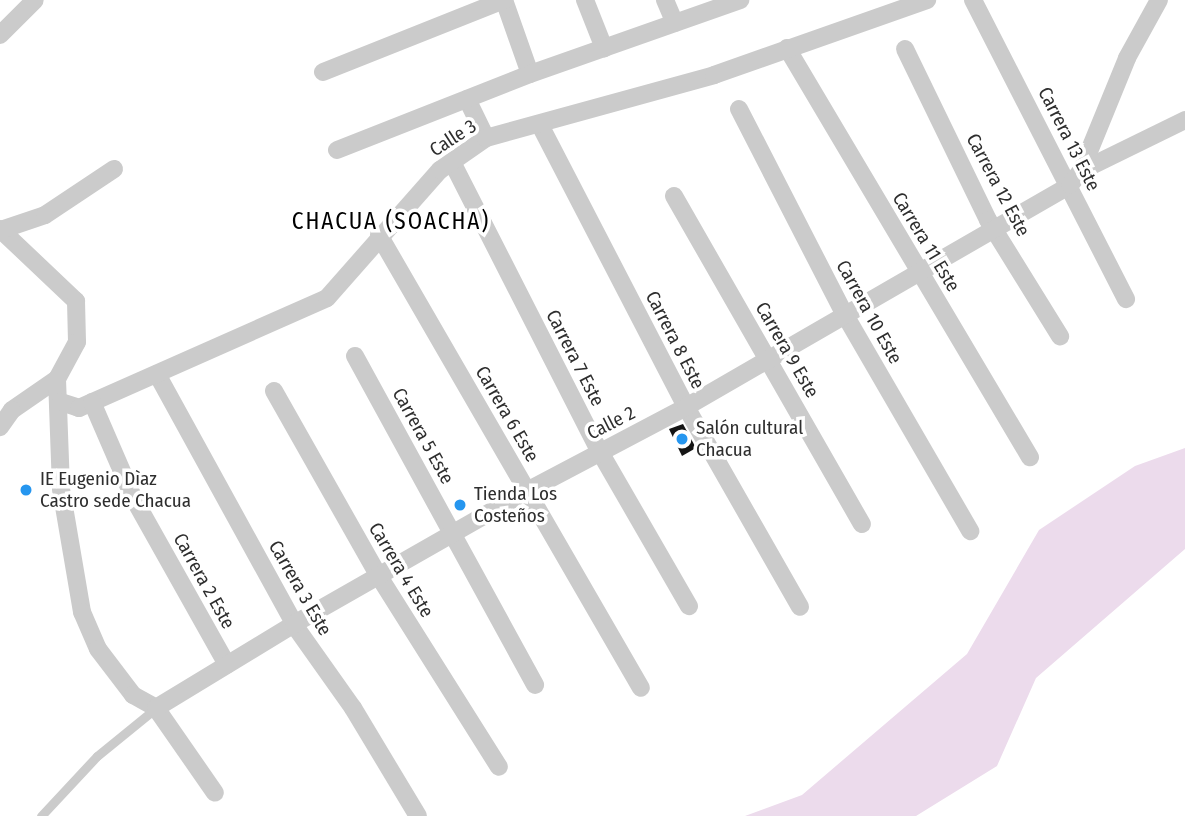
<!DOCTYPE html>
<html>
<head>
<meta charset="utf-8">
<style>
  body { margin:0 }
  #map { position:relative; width:1185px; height:816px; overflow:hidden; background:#fff; font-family:"Fira Sans Condensed",sans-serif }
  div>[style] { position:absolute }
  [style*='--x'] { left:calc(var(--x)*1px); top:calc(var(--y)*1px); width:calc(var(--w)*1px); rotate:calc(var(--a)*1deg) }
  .green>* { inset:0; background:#ecdbec }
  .building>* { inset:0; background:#151515 }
  .lane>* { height:9px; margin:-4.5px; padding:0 4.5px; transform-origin:4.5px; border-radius:4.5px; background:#cbcbcb }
  .street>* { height:18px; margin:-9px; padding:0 9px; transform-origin:9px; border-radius:9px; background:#cbcbcb }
  .dots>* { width:19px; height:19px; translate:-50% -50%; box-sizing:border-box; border:4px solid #fff; border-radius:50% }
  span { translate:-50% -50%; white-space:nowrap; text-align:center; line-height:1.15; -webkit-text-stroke:7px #fff; paint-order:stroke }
  .street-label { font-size:19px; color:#2e2e2e }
  .poi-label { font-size:19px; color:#2e2e2e }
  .left { translate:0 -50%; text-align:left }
  .quarter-label { font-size:23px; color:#000; letter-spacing:2px }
</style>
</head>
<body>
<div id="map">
  <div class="green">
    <div style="clip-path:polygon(1185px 448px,1185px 549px,1036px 678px,997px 766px,916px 816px,745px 816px,802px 795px,967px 654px,1039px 530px,1135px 466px)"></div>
  </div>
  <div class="building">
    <div style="clip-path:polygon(683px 424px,696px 448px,682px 456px,669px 429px)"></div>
  </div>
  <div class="lane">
    <div style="--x:41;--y:816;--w:82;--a:-47"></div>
    <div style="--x:97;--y:756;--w:76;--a:-39.1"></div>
  </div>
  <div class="street">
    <div style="--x:504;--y:0;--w:78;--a:70.6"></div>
    <div style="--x:585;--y:0;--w:52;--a:68.4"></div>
    <div style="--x:665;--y:0;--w:25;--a:67"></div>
    <div style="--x:973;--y:0;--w:336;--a:62.9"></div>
    <div style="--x:0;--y:35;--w:49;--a:-45"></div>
    <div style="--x:787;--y:48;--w:476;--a:59.3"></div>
    <div style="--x:905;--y:49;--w:190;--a:64.1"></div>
    <div style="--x:988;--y:220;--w:137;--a:58.2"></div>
    <div style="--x:323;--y:72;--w:195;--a:-21.7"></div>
    <div style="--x:467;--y:99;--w:43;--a:64"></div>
    <div style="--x:739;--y:109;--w:232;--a:62.8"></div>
    <div style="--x:845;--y:315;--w:250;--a:59.9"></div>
    <div style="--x:540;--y:125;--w:318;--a:62.6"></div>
    <div style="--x:686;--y:407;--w:230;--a:60.3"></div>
    <div style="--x:337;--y:150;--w:207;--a:-21.5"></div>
    <div style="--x:530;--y:74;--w:223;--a:-19.4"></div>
    <div style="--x:452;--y:162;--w:326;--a:63"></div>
    <div style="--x:600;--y:452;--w:178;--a:60"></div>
    <div style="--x:1081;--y:171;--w:116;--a:-26.1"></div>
    <div style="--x:674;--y:196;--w:378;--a:60.2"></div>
    <div style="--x:0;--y:229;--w:105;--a:43.5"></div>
    <div style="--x:76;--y:301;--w:41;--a:88.6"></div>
    <div style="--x:77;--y:342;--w:42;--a:118.4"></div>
    <div style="--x:57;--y:379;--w:55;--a:145.4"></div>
    <div style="--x:12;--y:410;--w:21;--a:125"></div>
    <div style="--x:1;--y:230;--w:46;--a:-18.8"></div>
    <div style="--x:45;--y:215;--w:83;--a:-33.7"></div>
    <div style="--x:379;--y:235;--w:523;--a:59.96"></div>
    <div style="--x:355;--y:356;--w:375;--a:61.3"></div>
    <div style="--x:157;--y:374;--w:291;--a:61.2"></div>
    <div style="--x:297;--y:629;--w:97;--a:54.7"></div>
    <div style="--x:353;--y:708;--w:126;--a:59"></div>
    <div style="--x:57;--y:379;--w:110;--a:87.9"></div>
    <div style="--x:61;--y:489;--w:125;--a:80.3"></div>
    <div style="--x:82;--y:612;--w:40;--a:66.6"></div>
    <div style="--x:98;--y:649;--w:58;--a:52.7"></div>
    <div style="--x:133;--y:695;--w:26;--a:29"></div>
    <div style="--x:156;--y:708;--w:103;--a:55.2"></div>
    <div style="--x:274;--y:391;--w:215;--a:60.5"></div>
    <div style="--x:380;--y:578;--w:223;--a:57.8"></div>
    <div style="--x:61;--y:402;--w:19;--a:18"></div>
    <div style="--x:79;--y:408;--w:271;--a:-23.9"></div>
    <div style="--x:327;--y:298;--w:171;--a:-48.6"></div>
    <div style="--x:440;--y:170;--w:56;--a:-34.8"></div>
    <div style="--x:486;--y:138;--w:237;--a:-15.4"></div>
    <div style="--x:714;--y:75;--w:226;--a:-19.4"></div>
    <div style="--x:92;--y:402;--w:106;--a:66.6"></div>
    <div style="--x:134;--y:499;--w:190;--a:60.7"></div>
    <div style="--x:156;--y:708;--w:162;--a:-31.3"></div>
    <div style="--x:294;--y:624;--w:268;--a:-29.7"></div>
    <div style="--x:527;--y:491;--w:180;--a:-27.8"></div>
    <div style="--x:686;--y:407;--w:444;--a:-30"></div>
    <div style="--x:1070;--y:185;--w:18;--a:-52"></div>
    <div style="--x:1081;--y:171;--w:122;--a:-67.8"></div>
    <div style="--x:1127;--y:58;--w:66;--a:-61.1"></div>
  </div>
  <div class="dots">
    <div style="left:682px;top:439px;background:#2696ef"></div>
    <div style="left:26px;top:490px;background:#2696ef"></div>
    <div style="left:460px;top:505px;background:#2696ef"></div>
  </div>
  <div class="street-label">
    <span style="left:453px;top:138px;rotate:-33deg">Calle 3</span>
    <span style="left:1069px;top:139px;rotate:63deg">Carrera 13 Este</span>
    <span style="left:998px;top:185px;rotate:62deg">Carrera 12 Este</span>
    <span style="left:926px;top:242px;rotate:59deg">Carrera 11 Este</span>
    <span style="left:869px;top:312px;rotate:61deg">Carrera 10 Este</span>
    <span style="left:675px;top:340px;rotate:63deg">Carrera 8 Este</span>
    <span style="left:787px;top:350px;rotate:60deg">Carrera 9 Este</span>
    <span style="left:575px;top:358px;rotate:63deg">Carrera 7 Este</span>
    <span style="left:507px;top:414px;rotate:60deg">Carrera 6 Este</span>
    <span style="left:611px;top:423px;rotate:-27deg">Calle 2</span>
    <span style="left:423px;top:436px;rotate:61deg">Carrera 5 Este</span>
    <span style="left:401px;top:570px;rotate:59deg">Carrera 4 Este</span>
    <span style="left:204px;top:581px;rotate:61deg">Carrera 2 Este</span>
    <span style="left:300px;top:588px;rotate:60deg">Carrera 3 Este</span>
  </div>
  <div class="poi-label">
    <span class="left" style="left:696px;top:439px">Salón cultural<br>Chacua</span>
    <span class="left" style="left:40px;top:490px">IE Eugenio Dìaz<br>Castro sede Chacua</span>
    <span class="left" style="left:474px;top:505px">Tienda Los<br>Costeños</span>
  </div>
  <div class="quarter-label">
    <span style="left:391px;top:221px">CHACUA (SOACHA)</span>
  </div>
</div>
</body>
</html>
